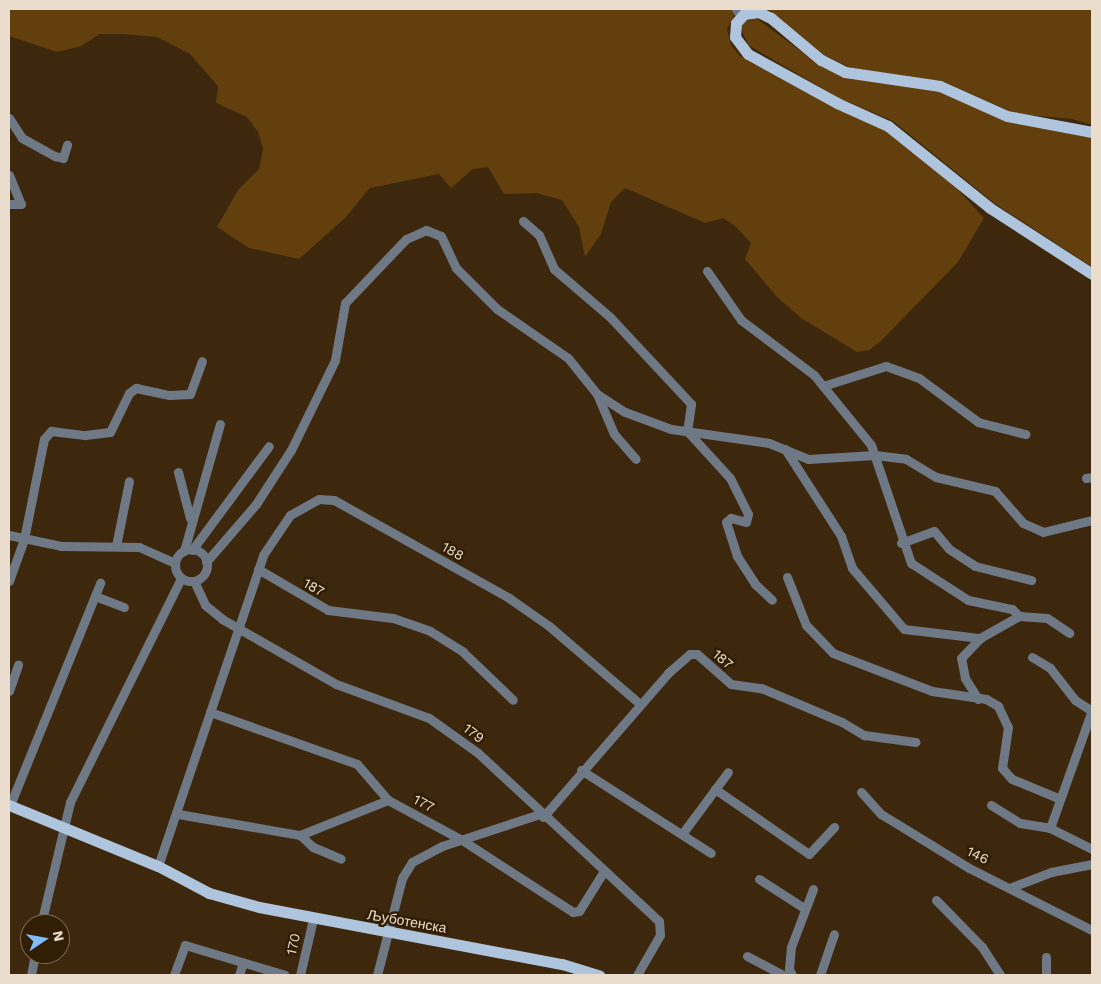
<!DOCTYPE html>
<html>
<head>
<meta charset="utf-8">
<style>
  body { margin:0 }
  #map { position:relative; width:1101px; height:984px; overflow:hidden; background:#3d280d; font-family:"Work Sans",sans-serif }
  div>[style] { position:absolute }
  [style*='--x'] { left:calc(var(--x)*1px); top:calc(var(--y)*1px); width:calc(var(--w)*1px); rotate:calc(var(--a)*1deg) }
  .green>* { inset:0; background:#623f0c }
  .minor>* { height:9px; margin:-4.5px; padding:0 4.5px; transform-origin:4.5px; border-radius:4.5px; background:#6e7985 }
  .minor>.ring { margin:-4.5px; padding:0; box-sizing:content-box; background:none; border:9px solid #6e7985; border-radius:50% }
  .major>* { height:11px; margin:-5.5px; padding:0 5.5px; transform-origin:5.5px; border-radius:5.5px; background:#afc5de }
  span { translate:-50% -50%; white-space:nowrap; text-align:center; line-height:1.15; -webkit-text-stroke:5px #321e03; paint-order:stroke }
  .street-label { font-size:14px; color:#eaddcd }
  .frame { position:absolute; inset:0; border:10px solid #eaddcd; pointer-events:none }
  .north { position:absolute; left:20px; top:914px; width:50px; height:50px; box-sizing:border-box; background:#321e03; border:1px solid #7c6a54; border-radius:50%; rotate:78deg; font-size:14px; font-weight:700; line-height:20px; text-align:center; color:#eaddcd }
  .north::after { content:''; display:block; margin:auto; width:18px; height:22px; background:#82bcfa; clip-path:polygon(50% 0,100% 100%,50% 72%,0 100%) }
</style>
</head>
<body>
<div id="map">
  <div class="green">
    <div style="clip-path:polygon(9px 9px,738px 9px,727px 29px,731px 45px,740px 56px,828px 104px,886px 128px,945px 176px,984px 218px,958px 262px,880px 342px,869px 350px,857px 352px,801px 318px,777px 297px,745px 259px,751px 243px,735px 226px,723px 218px,705px 223px,625px 188px,611px 202px,601px 234px,585px 257px,579px 227px,562px 200px,536px 193px,504px 194px,488px 167px,473px 169px,451px 188px,439px 174px,370px 188px,345px 218px,299px 259px,249px 248px,217px 227px,238px 190px,259px 169px,263px 149px,258px 132px,247px 117px,216px 103px,218px 86px,190px 54px,157px 37px,122px 34px,100px 34px,81px 46px,57px 52px,9px 36px)"></div>
    <div style="clip-path:polygon(768px 9px,1092px 9px,1092px 125px,1072px 119px,1017px 114px,944px 82px,851px 68px,818px 52px)"></div>
    <div style="clip-path:polygon(756px 18px,824px 68px,842px 76px,943px 91px,1023px 125px,1092px 138px,1092px 267px,994px 203px,893px 121px,839px 98px,748px 45px,741px 28px,743px 22px)"></div>
  </div>
  <div class="minor">
    <div style="--x:736;--y:9;--w:9;--a:54"></div>
    <div style="--x:9;--y:118;--w:24;--a:57"></div>
    <div style="--x:22;--y:138;--w:38;--a:29"></div>
    <div style="--x:55;--y:156;--w:8;--a:14"></div>
    <div style="--x:63;--y:158;--w:14;--a:-73"></div>
    <div style="--x:9;--y:175;--w:31;--a:68"></div>
    <div style="--x:21;--y:204;--w:12;--a:180"></div>
    <div style="--x:523;--y:221;--w:21;--a:41"></div>
    <div style="--x:539;--y:235;--w:37;--a:66"></div>
    <div style="--x:554;--y:269;--w:74;--a:40.6"></div>
    <div style="--x:610;--y:317;--w:119;--a:47"></div>
    <div style="--x:691;--y:404;--w:27;--a:98"></div>
    <div style="--x:687;--y:431;--w:64;--a:47.5"></div>
    <div style="--x:730;--y:478;--w:40;--a:63.4"></div>
    <div style="--x:748;--y:514;--w:8;--a:104"></div>
    <div style="--x:746;--y:522;--w:16;--a:-165"></div>
    <div style="--x:731;--y:518;--w:6;--a:141"></div>
    <div style="--x:726;--y:522;--w:36;--a:72"></div>
    <div style="--x:737;--y:556;--w:33;--a:57"></div>
    <div style="--x:755;--y:584;--w:23;--a:43"></div>
    <div style="--x:707;--y:271;--w:60;--a:55.2"></div>
    <div style="--x:741;--y:320;--w:91;--a:37"></div>
    <div style="--x:814;--y:375;--w:90;--a:50.8"></div>
    <div style="--x:871;--y:445;--w:125;--a:71.3"></div>
    <div style="--x:911;--y:563;--w:68;--a:33"></div>
    <div style="--x:968;--y:600;--w:45;--a:11.6"></div>
    <div style="--x:1012;--y:609;--w:10;--a:45"></div>
    <div style="--x:823;--y:386;--w:66;--a:-17.6"></div>
    <div style="--x:886;--y:366;--w:35;--a:20"></div>
    <div style="--x:919;--y:378;--w:74;--a:36.7"></div>
    <div style="--x:978;--y:422;--w:49;--a:14.3"></div>
    <div style="--x:597;--y:394;--w:43;--a:67"></div>
    <div style="--x:614;--y:434;--w:33;--a:49"></div>
    <div style="--x:785;--y:449;--w:103;--a:57.2"></div>
    <div style="--x:841;--y:536;--w:34;--a:71"></div>
    <div style="--x:852;--y:568;--w:80;--a:49.6"></div>
    <div style="--x:904;--y:629;--w:77;--a:6.8"></div>
    <div style="--x:178;--y:472;--w:48;--a:75.4"></div>
    <div style="--x:1086;--y:478;--w:6;--a:-9"></div>
    <div style="--x:9;--y:535;--w:53;--a:11.9"></div>
    <div style="--x:61;--y:546;--w:78;--a:0.7"></div>
    <div style="--x:139;--y:547;--w:39;--a:24"></div>
    <div style="--x:901;--y:543;--w:35;--a:-20"></div>
    <div style="--x:934;--y:531;--w:23;--a:50"></div>
    <div style="--x:949;--y:549;--w:31;--a:33"></div>
    <div style="--x:975;--y:566;--w:58;--a:14"></div>
    <div style="--x:116;--y:546;--w:66;--a:-78.7"></div>
    <div class="ring" style="left:175px;top:549px;width:23px;height:23px"></div>
    <div style="--x:192;--y:550;--w:129;--a:-53.5"></div>
    <div style="--x:184;--y:551;--w:132;--a:-74.2"></div>
    <div style="--x:206;--y:562;--w:77;--a:-49.2"></div>
    <div style="--x:256;--y:504;--w:64;--a:-57.1"></div>
    <div style="--x:291;--y:450;--w:100;--a:-63.9"></div>
    <div style="--x:335;--y:360;--w:58;--a:-80"></div>
    <div style="--x:345;--y:303;--w:88;--a:-46.4"></div>
    <div style="--x:406;--y:239;--w:22;--a:-24"></div>
    <div style="--x:426;--y:230;--w:16;--a:22"></div>
    <div style="--x:441;--y:236;--w:35;--a:65"></div>
    <div style="--x:456;--y:268;--w:58;--a:45"></div>
    <div style="--x:497;--y:309;--w:86;--a:34.6"></div>
    <div style="--x:568;--y:358;--w:46;--a:51.1"></div>
    <div style="--x:597;--y:394;--w:33;--a:33"></div>
    <div style="--x:625;--y:412;--w:49;--a:20.3"></div>
    <div style="--x:671;--y:429;--w:99;--a:8.1"></div>
    <div style="--x:769;--y:443;--w:42;--a:22.3"></div>
    <div style="--x:808;--y:459;--w:67;--a:-3.4"></div>
    <div style="--x:875;--y:455;--w:31;--a:7"></div>
    <div style="--x:906;--y:459;--w:35;--a:31"></div>
    <div style="--x:936;--y:477;--w:61;--a:13.3"></div>
    <div style="--x:995;--y:491;--w:43;--a:48.8"></div>
    <div style="--x:1023;--y:523;--w:22;--a:24"></div>
    <div style="--x:1043;--y:532;--w:50;--a:-13.8"></div>
    <div style="--x:258;--y:569;--w:81;--a:30.4"></div>
    <div style="--x:328;--y:610;--w:65;--a:7"></div>
    <div style="--x:393;--y:618;--w:39;--a:19"></div>
    <div style="--x:430;--y:631;--w:39;--a:32"></div>
    <div style="--x:463;--y:652;--w:69;--a:43.8"></div>
    <div style="--x:787;--y:577;--w:52;--a:68.4"></div>
    <div style="--x:806;--y:625;--w:39;--a:46"></div>
    <div style="--x:833;--y:653;--w:106;--a:21"></div>
    <div style="--x:932;--y:691;--w:55;--a:8.4"></div>
    <div style="--x:986;--y:699;--w:14;--a:30"></div>
    <div style="--x:998;--y:706;--w:23;--a:65"></div>
    <div style="--x:1008;--y:727;--w:41;--a:98.3"></div>
    <div style="--x:1002;--y:768;--w:15;--a:48"></div>
    <div style="--x:1012;--y:779;--w:50;--a:22.4"></div>
    <div style="--x:9;--y:581;--w:45;--a:-70.3"></div>
    <div style="--x:24;--y:539;--w:102;--a:-78.7"></div>
    <div style="--x:44;--y:439;--w:11;--a:-49"></div>
    <div style="--x:51;--y:431;--w:34;--a:7"></div>
    <div style="--x:85;--y:435;--w:25;--a:-7"></div>
    <div style="--x:110;--y:432;--w:43;--a:-64"></div>
    <div style="--x:129;--y:393;--w:9;--a:-36"></div>
    <div style="--x:136;--y:388;--w:34;--a:12"></div>
    <div style="--x:169;--y:395;--w:21;--a:-3"></div>
    <div style="--x:190;--y:394;--w:35;--a:-70"></div>
    <div style="--x:194;--y:581;--w:26;--a:65"></div>
    <div style="--x:205;--y:605;--w:22;--a:39"></div>
    <div style="--x:222;--y:619;--w:131;--a:29.7"></div>
    <div style="--x:336;--y:684;--w:99;--a:20.1"></div>
    <div style="--x:429;--y:718;--w:60;--a:35.5"></div>
    <div style="--x:478;--y:753;--w:247;--a:42.9"></div>
    <div style="--x:659;--y:921;--w:14;--a:86"></div>
    <div style="--x:660;--y:935;--w:46;--a:119.9"></div>
    <div style="--x:95;--y:596;--w:31;--a:21"></div>
    <div style="--x:1032;--y:657;--w:21;--a:31"></div>
    <div style="--x:1050;--y:668;--w:41;--a:52"></div>
    <div style="--x:1075;--y:700;--w:20;--a:33"></div>
    <div style="--x:9;--y:691;--w:28;--a:-71"></div>
    <div style="--x:978;--y:699;--w:25;--a:-122"></div>
    <div style="--x:965;--y:678;--w:20;--a:-101"></div>
    <div style="--x:961;--y:658;--w:28;--a:-46"></div>
    <div style="--x:980;--y:638;--w:45;--a:-29.4"></div>
    <div style="--x:1019;--y:616;--w:28;--a:4"></div>
    <div style="--x:1047;--y:618;--w:27;--a:34"></div>
    <div style="--x:210;--y:712;--w:156;--a:19.5"></div>
    <div style="--x:357;--y:764;--w:48;--a:49.3"></div>
    <div style="--x:388;--y:800;--w:84;--a:28.4"></div>
    <div style="--x:462;--y:840;--w:132;--a:33"></div>
    <div style="--x:573;--y:912;--w:6;--a:-9"></div>
    <div style="--x:579;--y:911;--w:47;--a:-58"></div>
    <div style="--x:581;--y:770;--w:154;--a:32.6"></div>
    <div style="--x:715;--y:789;--w:114;--a:34.7"></div>
    <div style="--x:809;--y:854;--w:37;--a:-47"></div>
    <div style="--x:861;--y:792;--w:30;--a:48"></div>
    <div style="--x:881;--y:814;--w:103;--a:31.5"></div>
    <div style="--x:969;--y:868;--w:138;--a:26.8"></div>
    <div style="--x:10;--y:805;--w:240;--a:-67.9"></div>
    <div style="--x:991;--y:805;--w:34;--a:32"></div>
    <div style="--x:1020;--y:823;--w:30;--a:9"></div>
    <div style="--x:1050;--y:828;--w:47;--a:26.6"></div>
    <div style="--x:178;--y:814;--w:124;--a:9.8"></div>
    <div style="--x:300;--y:835;--w:18;--a:43"></div>
    <div style="--x:313;--y:847;--w:30;--a:23"></div>
    <div style="--x:543;--y:817;--w:191;--a:-49"></div>
    <div style="--x:668;--y:673;--w:29;--a:-41"></div>
    <div style="--x:690;--y:654;--w:7;--a:0"></div>
    <div style="--x:697;--y:654;--w:45;--a:41.4"></div>
    <div style="--x:731;--y:684;--w:30;--a:8"></div>
    <div style="--x:761;--y:688;--w:88;--a:22.8"></div>
    <div style="--x:842;--y:722;--w:26;--a:31"></div>
    <div style="--x:864;--y:735;--w:52;--a:7.7"></div>
    <div style="--x:1050;--y:828;--w:125;--a:-70.4"></div>
    <div style="--x:682;--y:834;--w:77;--a:-53.4"></div>
    <div style="--x:300;--y:835;--w:95;--a:-21.7"></div>
    <div style="--x:158;--y:866;--w:328;--a:-71.3"></div>
    <div style="--x:263;--y:555;--w:48;--a:-56"></div>
    <div style="--x:290;--y:515;--w:33;--a:-29"></div>
    <div style="--x:319;--y:499;--w:15;--a:4"></div>
    <div style="--x:334;--y:500;--w:201;--a:29.2"></div>
    <div style="--x:509;--y:598;--w:49;--a:35"></div>
    <div style="--x:549;--y:626;--w:120;--a:40.6"></div>
    <div style="--x:759;--y:879;--w:54;--a:32.8"></div>
    <div style="--x:1012;--y:887;--w:42;--a:-21"></div>
    <div style="--x:1051;--y:872;--w:42;--a:-11"></div>
    <div style="--x:936;--y:900;--w:66;--a:45.6"></div>
    <div style="--x:982;--y:947;--w:33;--a:57"></div>
    <div style="--x:41;--y:924;--w:125;--a:-76.6"></div>
    <div style="--x:70;--y:802;--w:250;--a:-63.6"></div>
    <div style="--x:747;--y:956;--w:40;--a:28"></div>
    <div style="--x:31;--y:975;--w:21;--a:-79"></div>
    <div style="--x:174;--y:975;--w:32;--a:-70"></div>
    <div style="--x:185;--y:945;--w:104;--a:16.7"></div>
    <div style="--x:239;--y:975;--w:13;--a:-72"></div>
    <div style="--x:300;--y:975;--w:57;--a:-76.9"></div>
    <div style="--x:377;--y:975;--w:100;--a:-75.5"></div>
    <div style="--x:402;--y:878;--w:19;--a:-58"></div>
    <div style="--x:412;--y:862;--w:34;--a:-28"></div>
    <div style="--x:442;--y:846;--w:103;--a:-18.1"></div>
    <div style="--x:792;--y:975;--w:7;--a:-117"></div>
    <div style="--x:789;--y:969;--w:22;--a:-85"></div>
    <div style="--x:791;--y:947;--w:62;--a:-69.2"></div>
    <div style="--x:820;--y:975;--w:43;--a:-71.1"></div>
    <div style="--x:1046;--y:975;--w:18;--a:-90"></div>
  </div>
  <div class="major">
    <div style="--x:1092;--y:132;--w:86;--a:-169.3"></div>
    <div style="--x:1007;--y:116;--w:73;--a:-155.9"></div>
    <div style="--x:940;--y:86;--w:96;--a:-171.6"></div>
    <div style="--x:845;--y:72;--w:27;--a:-153"></div>
    <div style="--x:821;--y:60;--w:65;--a:-140"></div>
    <div style="--x:771;--y:18;--w:14;--a:-155"></div>
    <div style="--x:758;--y:12;--w:14;--a:172"></div>
    <div style="--x:744;--y:14;--w:12;--a:132"></div>
    <div style="--x:736;--y:23;--w:14;--a:94"></div>
    <div style="--x:735;--y:37;--w:21;--a:53"></div>
    <div style="--x:748;--y:54;--w:102;--a:28.8"></div>
    <div style="--x:837;--y:103;--w:56;--a:24.3"></div>
    <div style="--x:888;--y:126;--w:131;--a:38.8"></div>
    <div style="--x:990;--y:208;--w:121;--a:32.9"></div>
    <div style="--x:9;--y:805;--w:161;--a:22.3"></div>
    <div style="--x:158;--y:866;--w:58;--a:27.9"></div>
    <div style="--x:209;--y:893;--w:52;--a:15.6"></div>
    <div style="--x:259;--y:907;--w:308;--a:10.7"></div>
    <div style="--x:562;--y:964;--w:39;--a:17"></div>
  </div>
  <div class="street-label">
    <span style="left:453px;top:551px;rotate:29deg">188</span>
    <span style="left:314px;top:587px;rotate:30deg">187</span>
    <span style="left:723px;top:659px;rotate:41deg">187</span>
    <span style="left:474px;top:733px;rotate:38deg">179</span>
    <span style="left:424px;top:803px;rotate:28deg">177</span>
    <span style="left:978px;top:855px;rotate:26deg">146</span>
    <span style="left:407px;top:921px;rotate:10deg">Љуботенска</span>
    <span style="left:293px;top:944px;rotate:-77deg">170</span>
  </div>
  <div class="frame"></div>
  <div class="north">N</div>
</div>
</body>
</html>
